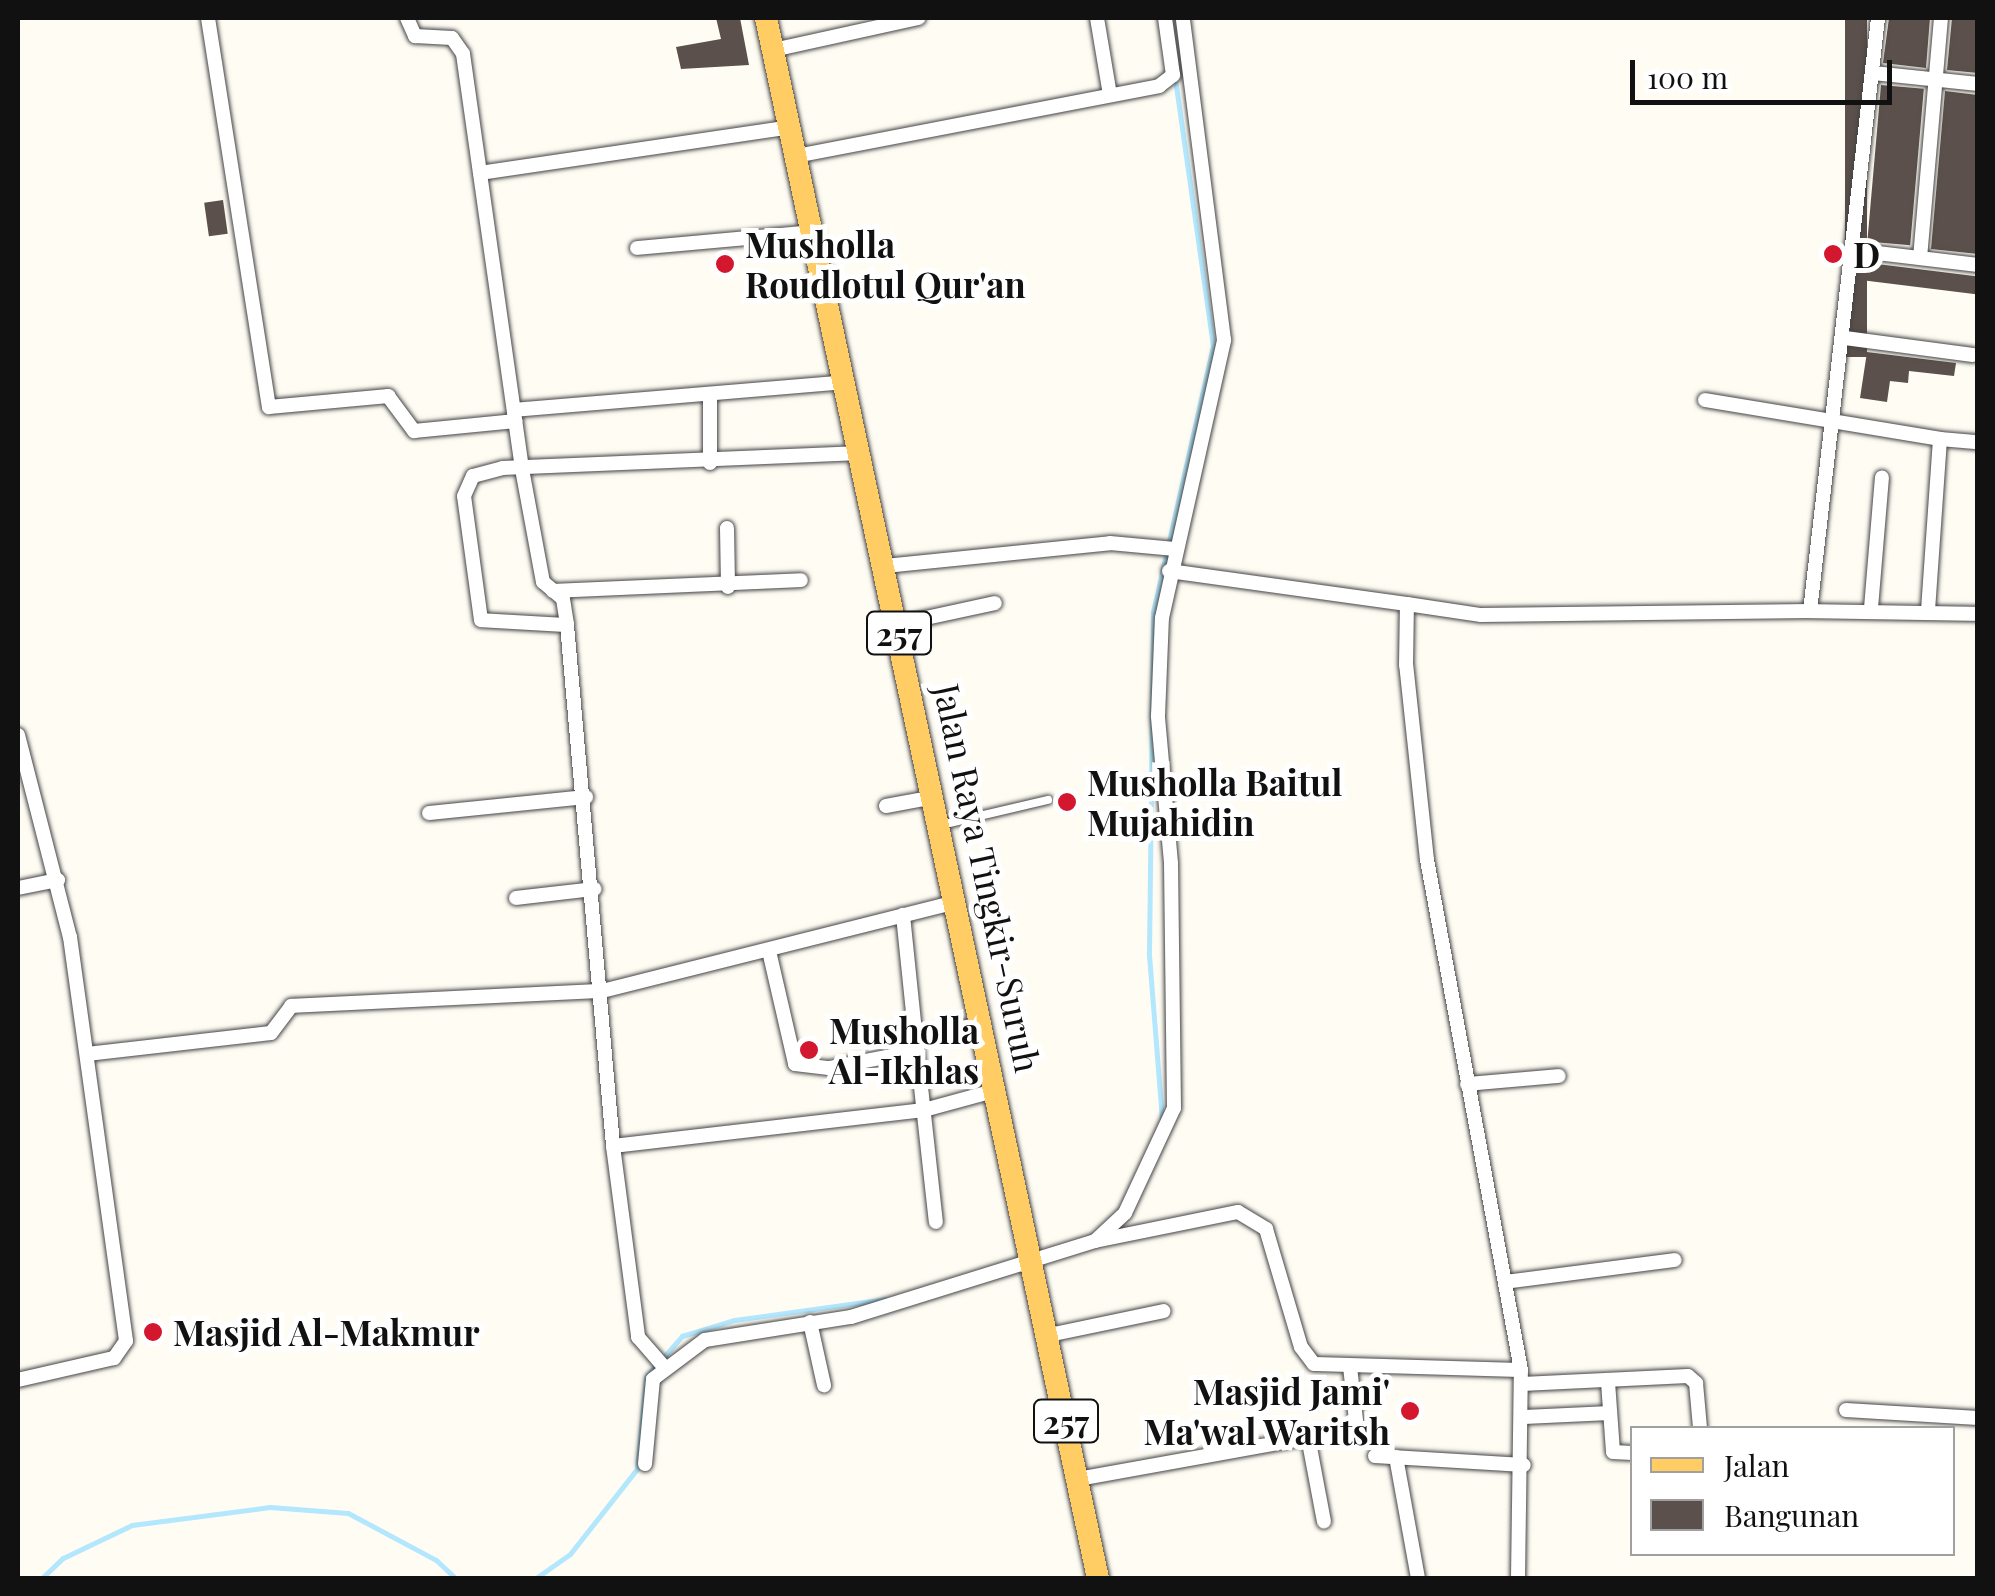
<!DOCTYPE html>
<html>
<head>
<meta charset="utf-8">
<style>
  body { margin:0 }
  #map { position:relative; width:1995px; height:1596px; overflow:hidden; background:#fffcf4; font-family:"Playfair Display",serif }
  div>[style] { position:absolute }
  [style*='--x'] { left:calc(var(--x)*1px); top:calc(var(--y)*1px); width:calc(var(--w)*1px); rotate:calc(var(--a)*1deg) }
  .stream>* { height:5px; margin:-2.5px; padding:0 2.5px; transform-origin:2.5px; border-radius:2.5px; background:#b3e7fd }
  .building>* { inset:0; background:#5b504b; transform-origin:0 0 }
  .roads { filter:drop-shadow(0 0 2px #444) drop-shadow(0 0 2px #444) }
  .lane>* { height:8px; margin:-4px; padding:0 4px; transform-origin:4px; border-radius:4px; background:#fff }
  .street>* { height:14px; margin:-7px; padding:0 7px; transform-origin:7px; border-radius:7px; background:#fff }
  .primary>* { height:22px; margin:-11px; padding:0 11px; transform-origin:11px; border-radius:11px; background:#ffcd64 }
  .dots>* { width:28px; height:28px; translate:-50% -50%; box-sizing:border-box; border:5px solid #fff; border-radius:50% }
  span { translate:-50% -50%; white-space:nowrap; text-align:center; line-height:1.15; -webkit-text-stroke:10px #fff; paint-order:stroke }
  .shield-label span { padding:2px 8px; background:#fff; border:2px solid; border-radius:8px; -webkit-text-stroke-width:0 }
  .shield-label { font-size:32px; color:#111; font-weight:700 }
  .poi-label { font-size:35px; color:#111; font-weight:700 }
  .left { translate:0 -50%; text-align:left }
  .right { translate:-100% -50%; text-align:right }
  .street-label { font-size:35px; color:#111 }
  .frame { position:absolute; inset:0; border:20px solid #111; pointer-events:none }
  .legend { position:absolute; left:1630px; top:1426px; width:325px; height:130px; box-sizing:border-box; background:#fff; border:2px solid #a0a0a0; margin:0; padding:12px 18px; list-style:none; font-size:30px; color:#111 }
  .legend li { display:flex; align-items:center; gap:20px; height:50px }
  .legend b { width:50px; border:2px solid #a0a0a0 }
  .scale { position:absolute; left:1630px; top:60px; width:262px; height:45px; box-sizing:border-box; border:5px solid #111; border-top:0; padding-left:12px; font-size:30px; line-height:35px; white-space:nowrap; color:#111; -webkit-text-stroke:8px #fff; paint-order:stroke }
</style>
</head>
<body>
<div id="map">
  <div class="stream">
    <div style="--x:1162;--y:1120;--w:168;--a:-94.5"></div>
    <div style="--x:1149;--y:953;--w:341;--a:-89.3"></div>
    <div style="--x:1153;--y:612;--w:273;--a:-77.3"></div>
    <div style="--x:1213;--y:346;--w:271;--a:-98.1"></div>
    <div style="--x:42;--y:1578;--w:29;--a:-44"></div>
    <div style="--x:63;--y:1558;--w:76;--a:-25.6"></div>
    <div style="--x:132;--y:1525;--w:139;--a:-7.4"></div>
    <div style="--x:270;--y:1507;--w:78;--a:4.4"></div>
    <div style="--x:348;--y:1513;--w:100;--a:28.1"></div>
    <div style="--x:436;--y:1560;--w:26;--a:43"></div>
    <div style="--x:536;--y:1578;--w:42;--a:-35.2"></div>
    <div style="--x:570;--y:1554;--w:108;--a:-51.8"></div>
    <div style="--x:637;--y:1469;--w:92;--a:-84.4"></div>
    <div style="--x:646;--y:1377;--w:55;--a:-48.7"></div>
    <div style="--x:682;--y:1336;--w:54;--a:-17.1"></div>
    <div style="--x:734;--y:1320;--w:153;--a:-7.9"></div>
  </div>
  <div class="building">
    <div style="clip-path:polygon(716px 18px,740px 18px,749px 65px,681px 69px,676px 47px,721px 39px)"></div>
    <div style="left:1845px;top:18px;width:22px;height:339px"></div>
    <div style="clip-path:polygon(1889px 18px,1930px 18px,1926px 68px,1883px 63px)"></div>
    <div style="clip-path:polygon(1952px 18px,1978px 18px,1978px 73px,1947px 70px)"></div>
    <div style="left:1881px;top:85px;width:43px;height:157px;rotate:5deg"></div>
    <div style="clip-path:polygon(1945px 91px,1978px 95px,1978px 254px,1931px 249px)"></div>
    <div style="left:223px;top:200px;width:34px;height:19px;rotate:82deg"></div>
    <div style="left:1861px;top:262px;width:118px;height:18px;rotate:7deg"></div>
    <div style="clip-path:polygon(1867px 352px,1956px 363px,1954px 376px,1909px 371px,1908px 383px,1890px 381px,1887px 402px,1860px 398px)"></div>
  </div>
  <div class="roads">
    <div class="lane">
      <div style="--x:941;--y:825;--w:110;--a:-13.2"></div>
    </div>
    <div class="street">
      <div style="--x:208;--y:18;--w:394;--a:81.1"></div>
      <div style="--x:269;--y:407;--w:120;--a:-5.3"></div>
      <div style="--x:388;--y:396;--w:44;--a:53.4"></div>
      <div style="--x:414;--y:431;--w:102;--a:-5.6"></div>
      <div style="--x:407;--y:18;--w:20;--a:66"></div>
      <div style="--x:415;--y:36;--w:37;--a:3"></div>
      <div style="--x:452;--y:38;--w:19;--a:55"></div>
      <div style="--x:463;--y:54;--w:419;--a:81.9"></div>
      <div style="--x:522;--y:469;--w:115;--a:79.5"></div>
      <div style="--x:543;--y:582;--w:26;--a:40"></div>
      <div style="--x:563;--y:599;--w:26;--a:81"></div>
      <div style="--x:567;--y:625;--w:523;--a:84.95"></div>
      <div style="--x:613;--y:1146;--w:193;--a:82.5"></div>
      <div style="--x:638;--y:1337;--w:40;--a:49"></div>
      <div style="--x:1097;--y:18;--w:78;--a:80.4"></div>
      <div style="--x:1878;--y:18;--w:597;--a:96.54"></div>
      <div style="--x:1810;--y:611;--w:168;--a:1"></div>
      <div style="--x:773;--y:50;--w:149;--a:-12.4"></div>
      <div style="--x:1873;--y:73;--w:106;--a:6"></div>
      <div style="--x:796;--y:156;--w:370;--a:-10.9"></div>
      <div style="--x:1159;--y:86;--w:18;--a:-38"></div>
      <div style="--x:1173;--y:75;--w:58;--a:-98"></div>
      <div style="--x:480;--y:173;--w:313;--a:-8.4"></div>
      <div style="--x:637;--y:248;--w:176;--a:-5.2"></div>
      <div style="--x:1852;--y:250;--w:127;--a:6.8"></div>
      <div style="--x:1920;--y:258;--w:241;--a:-85"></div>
      <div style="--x:1845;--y:338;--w:129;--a:7.6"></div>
      <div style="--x:710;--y:394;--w:69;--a:90"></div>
      <div style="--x:1705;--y:400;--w:238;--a:9.4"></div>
      <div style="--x:1940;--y:439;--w:171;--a:94"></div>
      <div style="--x:514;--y:410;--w:332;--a:-4.8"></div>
      <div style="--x:1940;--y:439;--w:38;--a:5"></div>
      <div style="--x:727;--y:528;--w:59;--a:89"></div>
      <div style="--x:885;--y:566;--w:226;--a:-5.8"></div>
      <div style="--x:1110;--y:543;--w:65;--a:5.3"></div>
      <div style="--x:1169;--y:571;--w:240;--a:7.9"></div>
      <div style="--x:553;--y:591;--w:248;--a:-2.5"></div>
      <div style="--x:1871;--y:608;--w:131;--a:-85.2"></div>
      <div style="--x:898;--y:624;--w:99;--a:-12.2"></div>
      <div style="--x:567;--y:625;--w:86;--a:-176.7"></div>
      <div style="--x:481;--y:620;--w:125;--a:-97.8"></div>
      <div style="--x:464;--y:496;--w:22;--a:-66"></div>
      <div style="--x:473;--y:476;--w:31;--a:-15"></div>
      <div style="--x:503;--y:468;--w:357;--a:-2.4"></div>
      <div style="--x:18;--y:735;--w:209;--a:75.6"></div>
      <div style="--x:70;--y:937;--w:408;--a:82.1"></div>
      <div style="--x:126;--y:1341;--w:21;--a:125"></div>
      <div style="--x:114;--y:1358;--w:98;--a:167.1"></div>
      <div style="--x:886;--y:806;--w:50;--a:-10.4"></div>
      <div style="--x:429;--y:813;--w:158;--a:-5.8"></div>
      <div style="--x:18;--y:888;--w:41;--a:-11.3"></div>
      <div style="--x:516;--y:898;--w:79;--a:-6.6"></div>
      <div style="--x:769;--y:951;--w:116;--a:77"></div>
      <div style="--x:795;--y:1064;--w:34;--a:7"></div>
      <div style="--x:829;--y:1068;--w:90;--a:-10.9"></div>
      <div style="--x:917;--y:1051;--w:137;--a:-95.9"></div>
      <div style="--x:916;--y:1036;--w:69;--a:-10"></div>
      <div style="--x:917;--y:1051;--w:172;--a:83.7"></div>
      <div style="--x:87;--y:1054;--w:185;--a:-6.5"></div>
      <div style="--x:271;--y:1033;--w:34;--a:-53"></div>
      <div style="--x:291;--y:1006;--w:311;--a:-2.8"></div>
      <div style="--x:602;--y:991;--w:366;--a:-14.1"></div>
      <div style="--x:1467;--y:1084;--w:92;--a:-5"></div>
      <div style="--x:613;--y:1146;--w:313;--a:-6.6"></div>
      <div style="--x:924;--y:1110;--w:76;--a:-15.3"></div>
      <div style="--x:1095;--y:1241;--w:41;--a:-43"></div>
      <div style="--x:1125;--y:1213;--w:116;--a:-65"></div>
      <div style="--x:1174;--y:1108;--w:245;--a:-90.7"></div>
      <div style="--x:1171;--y:863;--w:148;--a:-95.1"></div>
      <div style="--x:1158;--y:716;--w:98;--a:-87.7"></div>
      <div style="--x:1162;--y:618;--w:285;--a:-77.4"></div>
      <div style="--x:1224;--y:340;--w:325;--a:-97.3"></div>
      <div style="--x:1505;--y:1282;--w:171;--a:-7.4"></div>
      <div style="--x:810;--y:1322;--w:65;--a:77.5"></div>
      <div style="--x:1049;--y:1335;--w:117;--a:-11.8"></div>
      <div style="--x:1608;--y:1382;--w:70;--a:85.9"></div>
      <div style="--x:1613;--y:1452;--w:19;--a:3"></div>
      <div style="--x:1522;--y:1384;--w:166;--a:-2.8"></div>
      <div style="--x:1688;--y:1376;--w:11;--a:41"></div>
      <div style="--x:1696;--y:1383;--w:45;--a:84.9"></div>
      <div style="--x:1846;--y:1410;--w:132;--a:3.5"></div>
      <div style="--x:1524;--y:1417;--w:86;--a:-2.7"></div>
      <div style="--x:1308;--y:1437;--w:86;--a:79.3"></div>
      <div style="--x:1375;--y:1456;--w:149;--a:3.5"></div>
      <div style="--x:1396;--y:1457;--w:123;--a:79.7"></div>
      <div style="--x:645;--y:1464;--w:85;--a:-84.6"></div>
      <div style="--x:653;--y:1379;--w:65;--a:-36.9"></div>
      <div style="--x:705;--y:1340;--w:148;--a:-9"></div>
      <div style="--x:851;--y:1317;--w:256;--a:-17.3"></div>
      <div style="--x:1095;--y:1241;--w:146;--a:-11.5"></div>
      <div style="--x:1238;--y:1212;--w:33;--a:31"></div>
      <div style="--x:1266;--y:1229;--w:123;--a:73.5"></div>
      <div style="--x:1301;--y:1347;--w:21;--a:53"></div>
      <div style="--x:1314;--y:1364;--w:207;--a:1.7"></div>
      <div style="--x:1078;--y:1479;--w:283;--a:-10.2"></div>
      <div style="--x:1357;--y:1429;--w:62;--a:-96.4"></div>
      <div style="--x:1518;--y:1578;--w:208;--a:-89.2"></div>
      <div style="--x:1521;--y:1370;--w:519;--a:-100.44"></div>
      <div style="--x:1427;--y:860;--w:196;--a:-96.1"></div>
      <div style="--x:1406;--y:665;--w:61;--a:-89.1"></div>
      <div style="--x:1407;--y:604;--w:75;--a:8.5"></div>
      <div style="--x:1481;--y:615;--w:329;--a:-0.7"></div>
    </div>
    <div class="primary">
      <div style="--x:766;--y:18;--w:1595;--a:77.99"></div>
    </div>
  </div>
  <div class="dots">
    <div style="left:1833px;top:254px;background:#d2172f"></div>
    <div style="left:725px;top:264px;background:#d2172f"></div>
    <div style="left:1067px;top:802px;background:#d2172f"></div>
    <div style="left:809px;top:1050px;background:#d2172f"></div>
    <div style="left:153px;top:1332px;background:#d2172f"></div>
    <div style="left:1410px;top:1411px;background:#d2172f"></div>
  </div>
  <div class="shield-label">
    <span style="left:899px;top:633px">257</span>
    <span style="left:1066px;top:1421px">257</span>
  </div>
  <div class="poi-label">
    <span class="left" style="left:745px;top:264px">Musholla<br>Roudlotul Qur'an</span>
    <span class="left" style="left:1853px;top:254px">D</span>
    <span class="left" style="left:1087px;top:802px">Musholla Baitul<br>Mujahidin</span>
    <span class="left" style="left:829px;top:1050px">Musholla<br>Al-Ikhlas</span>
    <span class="left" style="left:173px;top:1332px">Masjid Al-Makmur</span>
    <span class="right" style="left:1390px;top:1411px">Masjid Jami'<br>Ma'wal Waritsh</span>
  </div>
  <div class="street-label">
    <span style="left:988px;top:878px;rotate:78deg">Jalan Raya Tingkir-Suruh</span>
  </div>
  <div class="frame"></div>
  <ul class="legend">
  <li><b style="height:12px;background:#ffcd64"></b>Jalan</li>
  <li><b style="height:28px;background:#5b504b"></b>Bangunan</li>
  </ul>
  <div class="scale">100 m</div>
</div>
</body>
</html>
